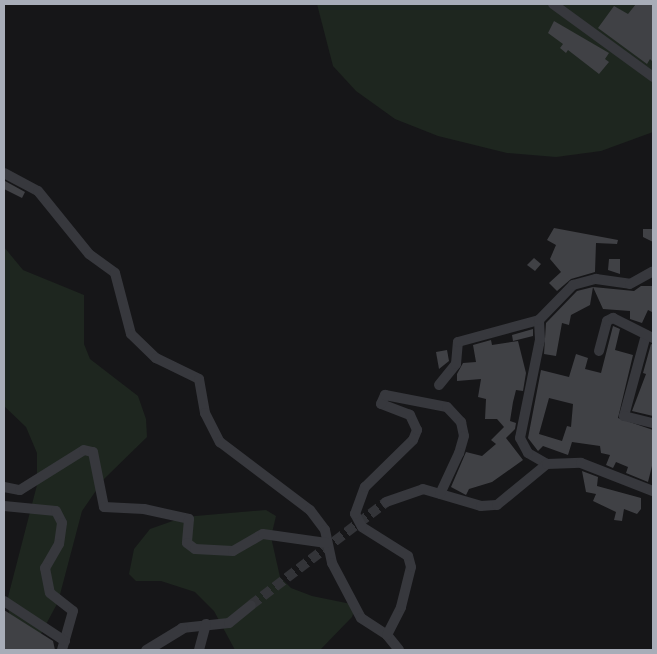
<!DOCTYPE html>
<html>
<head>
<meta charset="utf-8">
<style>
  body { margin:0 }
  #map { position:relative; width:657px; height:654px; overflow:hidden; background:#161618; font-family:Mulish,sans-serif }
  div>[style] { position:absolute }
  [style*='--x'] { left:calc(var(--x)*1px); top:calc(var(--y)*1px); width:calc(var(--w)*1px); rotate:calc(var(--a)*1deg) }
  .green>* { inset:0; background:#1e261f }
  .building>* { inset:0; background:#404145 }
  .minor-tunnel>* { height:10px; margin-top:-5px; transform-origin:0; background:repeating-linear-gradient(90deg,#333438 0 10px,transparent 0 15px) }
  .minor>* { height:10px; margin:-5px; padding:0 5px; transform-origin:5px; border-radius:5px; background:#37383d }
  .tertiary>* { height:11px; margin:-5.5px; padding:0 5.5px; transform-origin:5.5px; border-radius:5.5px; background:#37383d }
  span { translate:-50% -50%; white-space:nowrap; text-align:center; line-height:1.15; -webkit-text-stroke:5px #111113; paint-order:stroke }
  .frame { position:absolute; inset:0; border:5px solid #a8adb8; pointer-events:none }
</style>
</head>
<body>
<div id="map">
  <div class="green">
    <div style="clip-path:polygon(317px 4px,653px 4px,653px 132px,601px 151px,556px 157px,507px 153px,438px 136px,395px 119px,356px 91px,333px 66px)"></div>
    <div style="clip-path:polygon(4px 247px,23px 270px,84px 295px,84px 344px,90px 359px,138px 396px,146px 419px,147px 437px,104px 479px,82px 511px,58px 602px,36px 643px,11px 623px,7px 601px,37px 485px,37px 453px,26px 427px,4px 406px)"></div>
    <div style="clip-path:polygon(266px 510px,276px 516px,271px 537px,280px 577px,291px 588px,312px 596px,356px 605px,352px 617px,320px 650px,235px 650px,214px 611px,195px 592px,161px 581px,136px 581px,129px 574px,134px 549px,150px 529px,184px 517px)"></div>
  </div>
  <div class="building">
    <div style="clip-path:polygon(636px 4px,653px 4px,653px 62px,650px 59px,647px 64px,598px 28px,614px 6px,628px 14px)"></div>
    <div style="clip-path:polygon(554px 21px,609px 53px,605px 59px,609px 62px,599px 74px,568px 50px,566px 53px,560px 48px,563px 44px,548px 33px)"></div>
    <div style="clip-path:polygon(5px 181px,25px 192px,22px 198px,4px 189px)"></div>
    <div style="clip-path:polygon(554px 228px,618px 240px,617px 244px,596px 243px,595px 272px,571px 279px,557px 291px,549px 283px,561px 272px,550px 259px,556px 245px,547px 240px)"></div>
    <div style="clip-path:polygon(643px 229px,653px 229px,653px 242px,643px 237px)"></div>
    <div style="clip-path:polygon(534px 258px,541px 264px,535px 271px,527px 265px)"></div>
    <div style="clip-path:polygon(609px 259px,620px 259px,620px 274px,608px 270px)"></div>
    <div style="clip-path:polygon(641px 286px,652px 286px,652px 312px,648px 310px,642px 323px,630px 319px,630px 311px,603px 309px,593px 287px,634px 291px)"></div>
    <div style="clip-path:polygon(593px 287px,590px 305px,571px 315px,569px 325px,562px 323px,556px 356px,544px 354px,546px 323px,577px 291px)"></div>
    <div style="clip-path:polygon(evenodd,613px 326px,620px 329px,615px 350px,633px 355px,618px 418px,653px 430px,653px 462px,648px 482px,626px 473px,628px 467px,616px 462px,613px 468px,606px 465px,610px 455px,601px 453px,600px 446px,572px 442px,568px 455px,543px 446px,538px 451px,528px 438px,541px 370px,569px 377px,576px 354px,588px 358px,585px 369px,601px 373px,613px 326px,549px 398px,573px 404px,571px 427px,567px 426px,562px 441px,539px 434px,549px 398px)"></div>
    <div style="clip-path:polygon(533px 329px,533px 336px,513px 341px,512px 335px)"></div>
    <div style="clip-path:polygon(491px 340px,492px 345px,518px 341px,526px 373px,523px 391px,516px 390px,513px 402px,510px 421px,516px 423px,515px 429px,506px 438px,523px 460px,492px 482px,469px 489px,466px 495px,451px 487px,466px 452px,482px 456px,496px 444px,491px 440px,504px 427px,497px 419px,485px 419px,486px 399px,478px 397px,481px 379px,457px 381px,457px 374px,463px 363px,476px 362px,473px 345px)"></div>
    <div style="clip-path:polygon(651px 344px,653px 345px,653px 416px,632px 411px,646px 374px,643px 373px)"></div>
    <div style="clip-path:polygon(447px 350px,449px 361px,439px 369px,436px 352px)"></div>
    <div style="clip-path:polygon(582px 471px,598px 477px,597px 486px,641px 498px,641px 509px,637px 514px,624px 509px,622px 521px,614px 520px,616px 512px,593px 501px,596px 494px,586px 492px)"></div>
    <div style="clip-path:polygon(4px 610px,53px 641px,55px 650px,4px 650px)"></div>
  </div>
  <div class="minor-tunnel">
    <div style="--x:251;--y:605;--w:170;--a:-37.3"></div>
  </div>
  <div class="minor">
    <div style="--x:553;--y:4;--w:124;--a:36.1"></div>
    <div style="--x:4;--y:173;--w:38;--a:28"></div>
    <div style="--x:38;--y:191;--w:81;--a:51"></div>
    <div style="--x:89;--y:254;--w:32;--a:36"></div>
    <div style="--x:115;--y:273;--w:63;--a:75.3"></div>
    <div style="--x:131;--y:334;--w:35;--a:44"></div>
    <div style="--x:156;--y:358;--w:48;--a:26"></div>
    <div style="--x:199;--y:379;--w:35;--a:80"></div>
    <div style="--x:205;--y:413;--w:33;--a:63"></div>
    <div style="--x:220;--y:442;--w:113;--a:37.1"></div>
    <div style="--x:310;--y:510;--w:25;--a:53"></div>
    <div style="--x:325;--y:530;--w:34;--a:78"></div>
    <div style="--x:332;--y:563;--w:62;--a:62.2"></div>
    <div style="--x:361;--y:618;--w:31;--a:33"></div>
    <div style="--x:387;--y:635;--w:19;--a:51"></div>
    <div style="--x:646;--y:335;--w:84;--a:105.2"></div>
    <div style="--x:624;--y:416;--w:30;--a:14"></div>
    <div style="--x:599;--y:351;--w:31;--a:-75"></div>
    <div style="--x:607;--y:321;--w:7;--a:-27"></div>
    <div style="--x:613;--y:318;--w:45;--a:26.6"></div>
    <div style="--x:439;--y:385;--w:27;--a:-51"></div>
    <div style="--x:456;--y:364;--w:22;--a:-85"></div>
    <div style="--x:458;--y:342;--w:84;--a:-15.2"></div>
    <div style="--x:547;--y:464;--w:22;--a:-150"></div>
    <div style="--x:528;--y:453;--w:17;--a:-118"></div>
    <div style="--x:520;--y:438;--w:100;--a:-78.5"></div>
    <div style="--x:540;--y:340;--w:20;--a:-93"></div>
    <div style="--x:539;--y:320;--w:49;--a:-45.8"></div>
    <div style="--x:573;--y:285;--w:24;--a:-15"></div>
    <div style="--x:596;--y:279;--w:34;--a:8"></div>
    <div style="--x:630;--y:284;--w:26;--a:-29"></div>
    <div style="--x:4;--y:487;--w:16;--a:11"></div>
    <div style="--x:20;--y:490;--w:75;--a:-32"></div>
    <div style="--x:84;--y:450;--w:9;--a:13"></div>
    <div style="--x:93;--y:452;--w:56;--a:78.7"></div>
    <div style="--x:104;--y:507;--w:40;--a:2.9"></div>
    <div style="--x:144;--y:509;--w:46;--a:12.5"></div>
    <div style="--x:189;--y:519;--w:24;--a:95"></div>
    <div style="--x:187;--y:543;--w:10;--a:37"></div>
    <div style="--x:195;--y:549;--w:38;--a:3"></div>
    <div style="--x:233;--y:551;--w:34;--a:-30"></div>
    <div style="--x:263;--y:534;--w:64;--a:8.1"></div>
    <div style="--x:386;--y:502;--w:39;--a:-19"></div>
    <div style="--x:423;--y:489;--w:60;--a:16.3"></div>
    <div style="--x:481;--y:506;--w:16;--a:-4"></div>
    <div style="--x:497;--y:505;--w:65;--a:-39.4"></div>
    <div style="--x:547;--y:464;--w:34;--a:-2"></div>
    <div style="--x:581;--y:463;--w:77;--a:21.3"></div>
    <div style="--x:4;--y:506;--w:52;--a:5.5"></div>
    <div style="--x:56;--y:511;--w:13;--a:63"></div>
    <div style="--x:62;--y:523;--w:21;--a:98"></div>
    <div style="--x:59;--y:544;--w:28;--a:120"></div>
    <div style="--x:45;--y:568;--w:25;--a:79"></div>
    <div style="--x:50;--y:593;--w:29;--a:38"></div>
    <div style="--x:73;--y:611;--w:41;--a:105.8"></div>
    <div style="--x:4;--y:601;--w:73;--a:33.3"></div>
    <div style="--x:182;--y:628;--w:47;--a:-6.1"></div>
    <div style="--x:229;--y:623;--w:28;--a:-39"></div>
    <div style="--x:387;--y:635;--w:31;--a:-63"></div>
    <div style="--x:401;--y:607;--w:41;--a:-76"></div>
    <div style="--x:411;--y:567;--w:11;--a:-105"></div>
    <div style="--x:408;--y:556;--w:54;--a:-147.8"></div>
    <div style="--x:362;--y:527;--w:15;--a:-118"></div>
    <div style="--x:355;--y:514;--w:29;--a:-70"></div>
    <div style="--x:365;--y:487;--w:67;--a:-44.4"></div>
    <div style="--x:413;--y:440;--w:11;--a:-68"></div>
    <div style="--x:417;--y:430;--w:17;--a:-115"></div>
    <div style="--x:410;--y:415;--w:31;--a:-159"></div>
    <div style="--x:381;--y:404;--w:10;--a:-66"></div>
    <div style="--x:385;--y:395;--w:63;--a:11"></div>
    <div style="--x:447;--y:407;--w:21;--a:47"></div>
    <div style="--x:461;--y:422;--w:14;--a:78"></div>
    <div style="--x:464;--y:436;--w:18;--a:106"></div>
    <div style="--x:459;--y:453;--w:45;--a:114.9"></div>
    <div style="--x:199;--y:650;--w:27;--a:-75"></div>
  </div>
  <div class="tertiary">
    <div style="--x:146;--y:650;--w:42;--a:-31.4"></div>
  </div>
  <div class="frame"></div>
</div>
</body>
</html>
